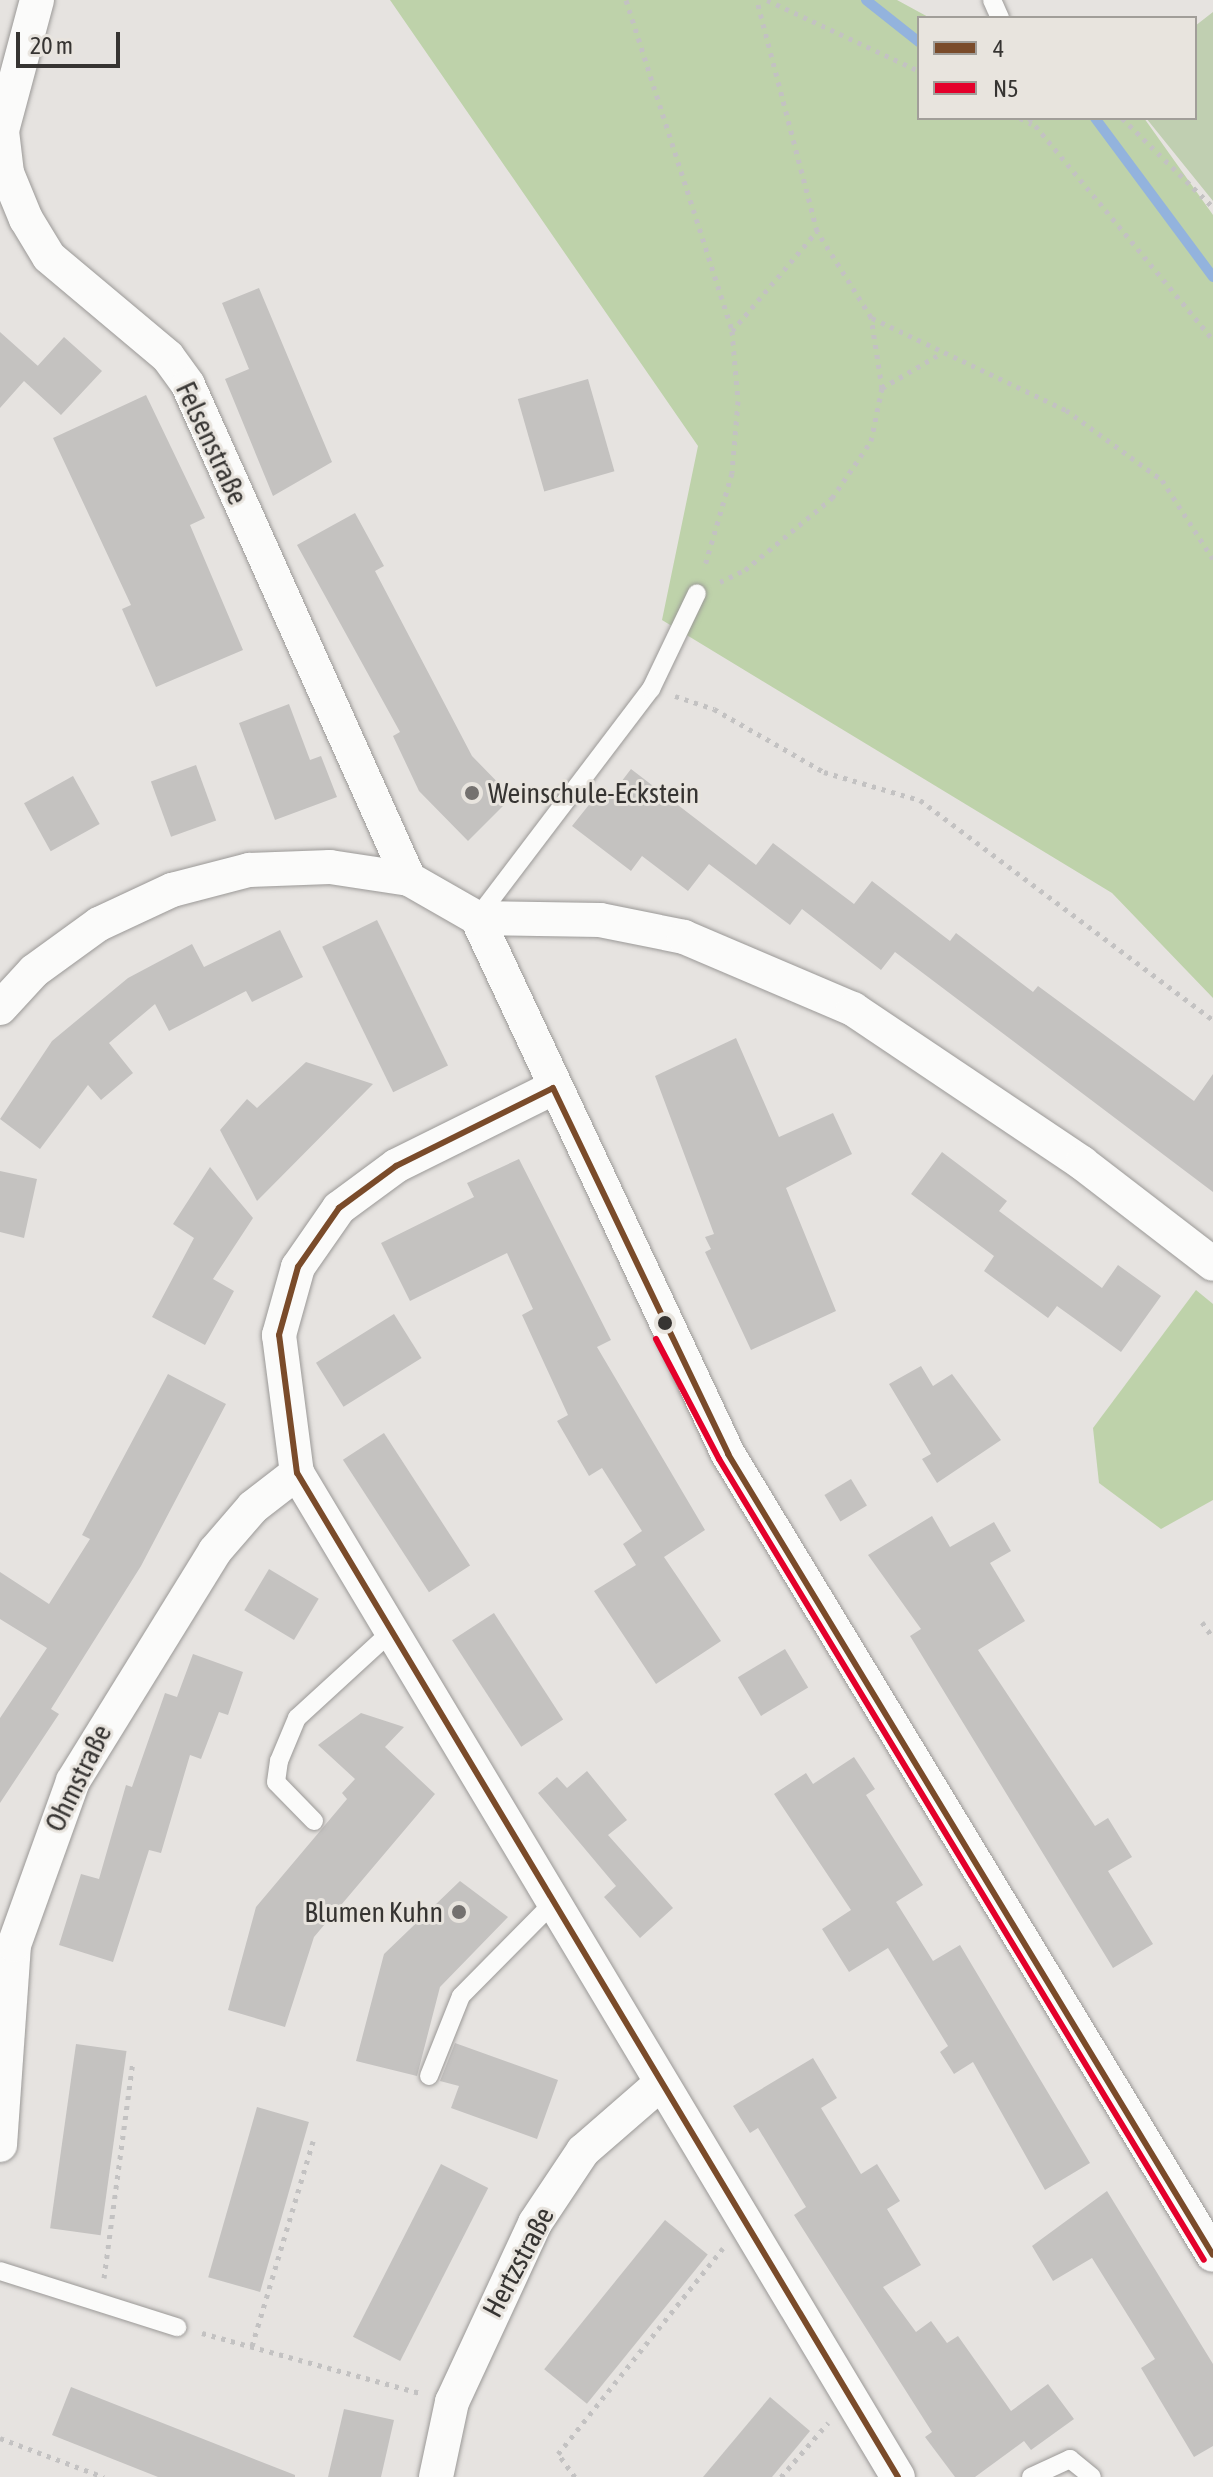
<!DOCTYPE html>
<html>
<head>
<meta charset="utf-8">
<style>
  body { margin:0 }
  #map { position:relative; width:1213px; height:2477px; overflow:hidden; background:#e6e3e0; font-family:"Asap Condensed",sans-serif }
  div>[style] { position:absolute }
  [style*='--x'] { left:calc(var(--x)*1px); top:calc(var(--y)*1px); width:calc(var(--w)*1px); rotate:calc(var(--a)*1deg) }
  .green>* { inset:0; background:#c0cfb1 }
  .forest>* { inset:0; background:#bed2aa }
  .stream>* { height:10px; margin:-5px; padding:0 5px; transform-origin:5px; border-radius:5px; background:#93b3dd }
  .building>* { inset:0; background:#c4c2c0; transform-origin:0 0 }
  .path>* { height:5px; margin-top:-2.5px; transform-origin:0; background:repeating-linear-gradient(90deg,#c3c2c2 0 4px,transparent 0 10px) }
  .roads { filter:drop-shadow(0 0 2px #9b9997) drop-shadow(0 0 2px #9b9997) }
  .lane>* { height:18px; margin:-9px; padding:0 9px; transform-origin:9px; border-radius:9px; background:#fbfbfa }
  .street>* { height:34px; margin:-17px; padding:0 17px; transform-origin:17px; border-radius:17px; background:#fbfbfa }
  .bus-1>* { height:6px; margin:-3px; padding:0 3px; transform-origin:3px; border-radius:3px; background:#7a4b2a }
  .bus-2>* { height:6px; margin:-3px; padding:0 3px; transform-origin:3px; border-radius:3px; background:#e4002b }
  .dots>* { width:22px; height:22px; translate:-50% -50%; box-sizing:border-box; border:4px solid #e8e4de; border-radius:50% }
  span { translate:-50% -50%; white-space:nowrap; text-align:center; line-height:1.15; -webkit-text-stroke:6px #e8e4de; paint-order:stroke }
  .street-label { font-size:28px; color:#363432 }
  .poi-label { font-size:28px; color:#363432 }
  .left { translate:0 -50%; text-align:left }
  .right { translate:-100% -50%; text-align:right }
  .legend { position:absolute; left:917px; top:16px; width:280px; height:104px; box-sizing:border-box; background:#e8e4de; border:2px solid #a19e99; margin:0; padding:10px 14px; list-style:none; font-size:24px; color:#363432 }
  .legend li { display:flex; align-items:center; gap:16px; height:40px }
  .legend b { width:40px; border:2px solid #a19e99 }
  .scale { position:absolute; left:16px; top:32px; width:104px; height:36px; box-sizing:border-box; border:4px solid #363432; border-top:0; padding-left:10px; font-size:24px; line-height:28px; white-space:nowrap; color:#363432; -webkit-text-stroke:6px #e8e4de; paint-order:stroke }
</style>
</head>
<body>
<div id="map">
  <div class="green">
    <div style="clip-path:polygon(1213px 12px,1213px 201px,1146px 118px,1195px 118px,1195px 26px)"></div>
  </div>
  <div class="forest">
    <div style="clip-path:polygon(390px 0,897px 0,930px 18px,919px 18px,919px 118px,1144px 118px,1213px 215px,1213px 998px,1112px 893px,662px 620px,698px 446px)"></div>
    <div style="clip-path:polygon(1196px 1290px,1213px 1304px,1213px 1500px,1161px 1529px,1099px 1483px,1093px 1428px)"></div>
  </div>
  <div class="stream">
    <div style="--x:866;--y:0;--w:68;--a:38.4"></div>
    <div style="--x:1095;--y:118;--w:198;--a:53.4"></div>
  </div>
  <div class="building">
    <div style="clip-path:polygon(259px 288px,332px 462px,273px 496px,225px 379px,249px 369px,222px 303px)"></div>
    <div style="clip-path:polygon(0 332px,38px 366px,33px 371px,64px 337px,102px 371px,61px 415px,24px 381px,0 408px)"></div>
    <div style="left:588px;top:379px;width:96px;height:73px;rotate:74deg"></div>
    <div style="clip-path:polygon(146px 395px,205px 518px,190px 525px,243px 650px,156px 687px,122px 609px,131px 605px,53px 438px)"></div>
    <div style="clip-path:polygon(355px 513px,384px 566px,375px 571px,472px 756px,512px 797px,468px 841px,419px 791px,393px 736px,400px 732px,297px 545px)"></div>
    <div style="clip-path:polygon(289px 704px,310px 760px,321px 756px,337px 797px,275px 820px,239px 723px)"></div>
    <div style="left:196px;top:765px;width:59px;height:48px;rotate:70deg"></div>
    <div style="clip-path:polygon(631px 769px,756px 865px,773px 843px,854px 904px,872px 881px,950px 941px,956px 933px,1033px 992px,1038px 986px,1194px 1101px,1213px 1074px,1213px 1192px,895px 952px,881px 970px,802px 909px,790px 925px,709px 864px,688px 891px,642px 856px,631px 871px,572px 826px,596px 796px,605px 803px)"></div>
    <div style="left:73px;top:776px;width:55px;height:56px;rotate:61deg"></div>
    <div style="left:377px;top:920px;width:162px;height:61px;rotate:64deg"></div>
    <div style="clip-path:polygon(280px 930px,303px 977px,252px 1002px,246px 991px,169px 1031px,155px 1004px,109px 1043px,133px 1073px,101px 1100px,88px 1085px,40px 1149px,0 1119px,52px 1041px,128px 978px,192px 944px,204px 967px)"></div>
    <div style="clip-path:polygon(736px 1038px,779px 1137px,833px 1113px,852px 1154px,786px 1188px,836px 1311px,751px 1350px,705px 1252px,711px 1249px,705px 1237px,714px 1234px,655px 1076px)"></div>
    <div style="clip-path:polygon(306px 1062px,373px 1084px,257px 1201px,220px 1130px,247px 1099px,257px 1108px)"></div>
    <div style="clip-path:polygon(942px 1152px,1007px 1201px,999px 1211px,1102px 1288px,1118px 1265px,1161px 1296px,1121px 1352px,1057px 1306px,1048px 1318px,984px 1271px,994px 1256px,911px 1194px)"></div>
    <div style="clip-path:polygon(519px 1159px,611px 1340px,597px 1347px,705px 1530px,664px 1557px,721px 1641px,656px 1684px,594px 1591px,636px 1565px,623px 1544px,642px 1531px,602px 1468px,589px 1476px,557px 1421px,568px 1415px,522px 1315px,533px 1309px,507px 1253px,410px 1301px,381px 1243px,474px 1197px,467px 1183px)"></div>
    <div style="clip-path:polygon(210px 1167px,253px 1218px,213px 1279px,234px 1291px,205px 1345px,152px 1317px,194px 1238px,173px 1224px)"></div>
    <div style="clip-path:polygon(0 1171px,37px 1179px,24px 1238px,0 1232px)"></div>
    <div style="left:394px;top:1314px;width:52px;height:92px;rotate:58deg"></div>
    <div style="clip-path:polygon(921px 1366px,933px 1386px,952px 1374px,1001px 1440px,937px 1483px,922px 1459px,931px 1454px,889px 1384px)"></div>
    <div style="clip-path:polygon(168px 1374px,226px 1404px,141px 1566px,51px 1709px,59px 1714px,0 1803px,0 1718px,47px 1648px,0 1619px,0 1572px,49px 1604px,90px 1539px,82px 1535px)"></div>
    <div style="left:384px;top:1433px;width:158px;height:49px;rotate:57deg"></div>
    <div style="left:851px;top:1479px;width:31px;height:31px;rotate:59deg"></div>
    <div style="clip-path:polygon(932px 1516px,950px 1547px,994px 1522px,1011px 1551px,990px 1563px,1025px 1621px,978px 1650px,1095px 1826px,1108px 1818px,1132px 1857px,1108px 1871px,1153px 1944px,1113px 1968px,910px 1636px,921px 1629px,868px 1555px)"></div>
    <div style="left:269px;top:1569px;width:58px;height:48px;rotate:31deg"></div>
    <div style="left:494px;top:1613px;width:127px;height:50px;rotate:57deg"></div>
    <div style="left:785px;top:1649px;width:45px;height:55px;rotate:59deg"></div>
    <div style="clip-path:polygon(193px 1654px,243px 1672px,228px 1715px,219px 1712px,201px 1759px,190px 1755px,161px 1853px,149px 1850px,113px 1962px,59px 1945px,81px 1874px,99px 1879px,126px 1785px,132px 1787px,165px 1693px,177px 1697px)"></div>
    <div style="clip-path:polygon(361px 1713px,404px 1727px,385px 1747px,435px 1794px,314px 1937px,285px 2027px,228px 2010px,256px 1907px,347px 1799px,342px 1793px,355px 1779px,318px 1745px)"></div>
    <div style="clip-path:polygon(854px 1757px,875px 1789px,866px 1795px,923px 1885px,896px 1902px,933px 1961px,960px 1945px,1090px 2163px,1045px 2190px,973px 2062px,954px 2074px,940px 2052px,948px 2046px,888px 1948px,849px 1972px,822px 1929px,851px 1910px,774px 1794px,806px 1773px,813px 1784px)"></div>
    <div style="clip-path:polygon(587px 1771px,627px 1820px,608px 1835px,673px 1908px,640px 1938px,604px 1897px,616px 1886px,538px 1793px,557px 1777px,567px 1788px)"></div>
    <div style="clip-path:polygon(460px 1881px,508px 1917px,440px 1987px,417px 2076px,356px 2061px,384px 1954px)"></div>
    <div style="clip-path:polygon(455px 2043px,558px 2080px,537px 2139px,451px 2108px,459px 2086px,440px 2081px)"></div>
    <div style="left:76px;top:2044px;width:51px;height:186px;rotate:8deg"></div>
    <div style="clip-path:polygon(813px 2058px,837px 2098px,821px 2108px,861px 2174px,877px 2164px,900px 2201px,887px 2209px,921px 2265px,883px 2287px,916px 2332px,931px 2321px,947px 2343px,958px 2336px,1011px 2411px,1048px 2384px,1074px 2419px,1031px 2450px,1024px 2441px,975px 2477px,955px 2477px,925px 2437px,932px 2432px,794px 2215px,806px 2207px,758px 2128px,750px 2133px,733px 2106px)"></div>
    <div style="left:257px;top:2107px;width:54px;height:177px;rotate:16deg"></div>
    <div style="left:441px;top:2164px;width:53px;height:194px;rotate:27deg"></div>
    <div style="clip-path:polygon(1107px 2191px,1213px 2364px,1213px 2446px,1194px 2457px,1141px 2368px,1155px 2359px,1092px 2258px,1053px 2281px,1032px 2246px)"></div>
    <div style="left:665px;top:2220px;width:55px;height:192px;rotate:39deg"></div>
    <div style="clip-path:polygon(71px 2387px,295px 2475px,295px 2477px,158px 2477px,52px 2435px)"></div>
    <div style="clip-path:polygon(770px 2397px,810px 2431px,772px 2477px,703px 2477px)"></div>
    <div style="clip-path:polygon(344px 2409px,394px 2420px,381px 2477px,328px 2477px)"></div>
  </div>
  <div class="path">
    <div style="--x:626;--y:0;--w:348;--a:72.2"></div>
    <div style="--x:732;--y:331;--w:70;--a:85.1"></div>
    <div style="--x:738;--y:401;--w:72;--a:94.8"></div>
    <div style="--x:732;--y:473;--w:100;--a:106.3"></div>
    <div style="--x:767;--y:0;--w:168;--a:25"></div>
    <div style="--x:1020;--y:118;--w:13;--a:27"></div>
    <div style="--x:1029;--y:118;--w:288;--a:50.3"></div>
    <div style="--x:1122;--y:118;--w:127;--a:44.4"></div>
    <div style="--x:872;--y:318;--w:215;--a:25.4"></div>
    <div style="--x:1066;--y:410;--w:119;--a:36.1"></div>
    <div style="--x:1162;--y:480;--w:94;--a:57.2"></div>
    <div style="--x:732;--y:331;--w:131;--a:-49.6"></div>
    <div style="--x:817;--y:231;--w:239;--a:-104.6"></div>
    <div style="--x:882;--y:388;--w:67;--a:-30.4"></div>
    <div style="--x:720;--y:582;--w:28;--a:-26"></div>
    <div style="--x:745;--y:570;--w:113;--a:-39.6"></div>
    <div style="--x:832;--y:498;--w:69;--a:-55.6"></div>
    <div style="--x:871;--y:441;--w:54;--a:-78.3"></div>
    <div style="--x:882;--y:388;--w:72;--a:-98.8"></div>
    <div style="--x:871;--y:317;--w:102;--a:-122.1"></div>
    <div style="--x:675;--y:696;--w:41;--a:18.4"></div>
    <div style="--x:714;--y:709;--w:127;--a:29.8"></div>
    <div style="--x:824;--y:772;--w:100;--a:16.3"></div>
    <div style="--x:920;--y:800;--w:366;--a:36.9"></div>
    <div style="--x:1202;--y:1622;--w:19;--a:55"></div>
    <div style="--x:104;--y:2278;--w:219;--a:-82.4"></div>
    <div style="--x:202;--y:2333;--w:226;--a:15.4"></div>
    <div style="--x:252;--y:2346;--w:214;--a:-73.4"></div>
    <div style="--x:0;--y:2438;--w:111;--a:20.6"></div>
    <div style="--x:575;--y:2477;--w:29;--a:-126"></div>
    <div style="--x:558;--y:2454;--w:264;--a:-51.3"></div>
    <div style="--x:781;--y:2477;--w:72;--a:-49"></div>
  </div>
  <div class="roads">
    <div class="lane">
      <div style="--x:992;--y:0;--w:20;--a:66"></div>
      <div style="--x:477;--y:918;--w:288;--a:-52.8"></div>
      <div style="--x:651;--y:689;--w:106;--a:-64.4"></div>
      <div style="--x:314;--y:1821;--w:54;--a:-134.3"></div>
      <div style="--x:276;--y:1782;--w:21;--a:-82"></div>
      <div style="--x:279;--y:1761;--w:47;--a:-67.3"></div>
      <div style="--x:297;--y:1718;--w:129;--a:-42.5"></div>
      <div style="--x:429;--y:2076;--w:86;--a:-68.2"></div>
      <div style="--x:461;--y:1996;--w:131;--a:-45.3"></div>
      <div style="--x:0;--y:2271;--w:186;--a:17.6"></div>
      <div style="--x:1031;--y:2477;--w:43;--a:-24.8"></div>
      <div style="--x:1070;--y:2459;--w:28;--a:39"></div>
    </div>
    <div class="street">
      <div style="--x:37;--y:0;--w:136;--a:105"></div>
      <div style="--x:2;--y:131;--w:42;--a:83.2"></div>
      <div style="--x:7;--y:173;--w:50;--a:67.6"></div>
      <div style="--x:26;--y:219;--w:44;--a:58.8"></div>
      <div style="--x:49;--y:257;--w:155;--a:40"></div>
      <div style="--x:168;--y:357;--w:34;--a:54"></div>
      <div style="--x:188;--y:385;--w:541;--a:65.9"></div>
      <div style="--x:477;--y:918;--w:592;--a:64.91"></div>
      <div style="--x:728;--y:1454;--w:936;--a:58.81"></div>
      <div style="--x:0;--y:1008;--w:50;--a:-47.4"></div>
      <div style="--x:34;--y:971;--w:80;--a:-35.9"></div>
      <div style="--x:99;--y:924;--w:81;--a:-25"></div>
      <div style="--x:172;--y:890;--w:80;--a:-14.6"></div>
      <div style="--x:249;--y:870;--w:81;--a:-2.1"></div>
      <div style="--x:330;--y:867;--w:80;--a:8.6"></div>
      <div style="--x:409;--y:879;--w:78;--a:29.8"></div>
      <div style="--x:477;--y:918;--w:123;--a:0.9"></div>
      <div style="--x:600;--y:920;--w:86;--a:11.4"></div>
      <div style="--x:684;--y:937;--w:184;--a:23.1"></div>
      <div style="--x:853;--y:1009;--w:276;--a:33.9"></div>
      <div style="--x:1082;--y:1163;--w:165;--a:37.6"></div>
      <div style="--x:553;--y:1088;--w:175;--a:153.6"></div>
      <div style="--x:396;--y:1166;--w:71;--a:143.6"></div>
      <div style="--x:339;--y:1208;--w:72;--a:124.8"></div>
      <div style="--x:298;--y:1267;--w:71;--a:105.6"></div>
      <div style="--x:279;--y:1335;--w:139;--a:82.6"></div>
      <div style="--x:297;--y:1473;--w:1170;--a:59.1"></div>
      <div style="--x:0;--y:2145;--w:200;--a:-86"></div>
      <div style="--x:14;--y:1945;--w:174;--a:-70.2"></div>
      <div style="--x:73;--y:1781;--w:270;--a:-58.3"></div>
      <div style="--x:215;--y:1551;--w:58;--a:-49.2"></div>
      <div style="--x:253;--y:1507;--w:56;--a:-37.7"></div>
      <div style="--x:436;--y:2477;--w:77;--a:-78"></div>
      <div style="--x:452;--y:2402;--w:197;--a:-65.1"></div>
      <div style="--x:535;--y:2223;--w:87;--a:-56.3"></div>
      <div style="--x:583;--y:2151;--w:102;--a:-41"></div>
    </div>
  </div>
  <div class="bus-1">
    <div style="--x:898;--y:2477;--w:1170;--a:-120.9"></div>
    <div style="--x:297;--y:1473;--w:139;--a:-97.4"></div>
    <div style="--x:279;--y:1335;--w:71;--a:-74.4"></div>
    <div style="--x:298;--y:1267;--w:72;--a:-55.2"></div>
    <div style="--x:339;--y:1208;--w:71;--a:-36.4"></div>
    <div style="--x:396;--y:1166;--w:175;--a:-26.4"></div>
    <div style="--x:553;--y:1088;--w:406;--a:64.4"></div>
    <div style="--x:728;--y:1454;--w:936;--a:58.81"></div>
  </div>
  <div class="bus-2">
    <div style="--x:656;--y:1339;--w:136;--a:62.3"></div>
    <div style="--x:719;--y:1459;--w:936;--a:58.81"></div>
  </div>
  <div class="dots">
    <div style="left:472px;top:793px;background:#74716f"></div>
    <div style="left:665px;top:1323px;background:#363432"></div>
    <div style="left:459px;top:1912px;background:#74716f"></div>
  </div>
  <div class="street-label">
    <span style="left:212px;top:443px;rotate:65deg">Felsenstraße</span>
    <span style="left:78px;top:1778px;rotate:-64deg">Ohmstraße</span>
    <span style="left:518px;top:2262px;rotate:-62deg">Hertzstraße</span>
  </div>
  <div class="poi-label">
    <span class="left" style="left:488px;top:793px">Weinschule-Eckstein</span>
    <span class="right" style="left:443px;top:1912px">Blumen Kuhn</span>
  </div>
  <ul class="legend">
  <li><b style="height:10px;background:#7a4b2a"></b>4</li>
  <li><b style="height:10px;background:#e4002b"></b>N5</li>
  </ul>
  <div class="scale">20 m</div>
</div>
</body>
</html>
